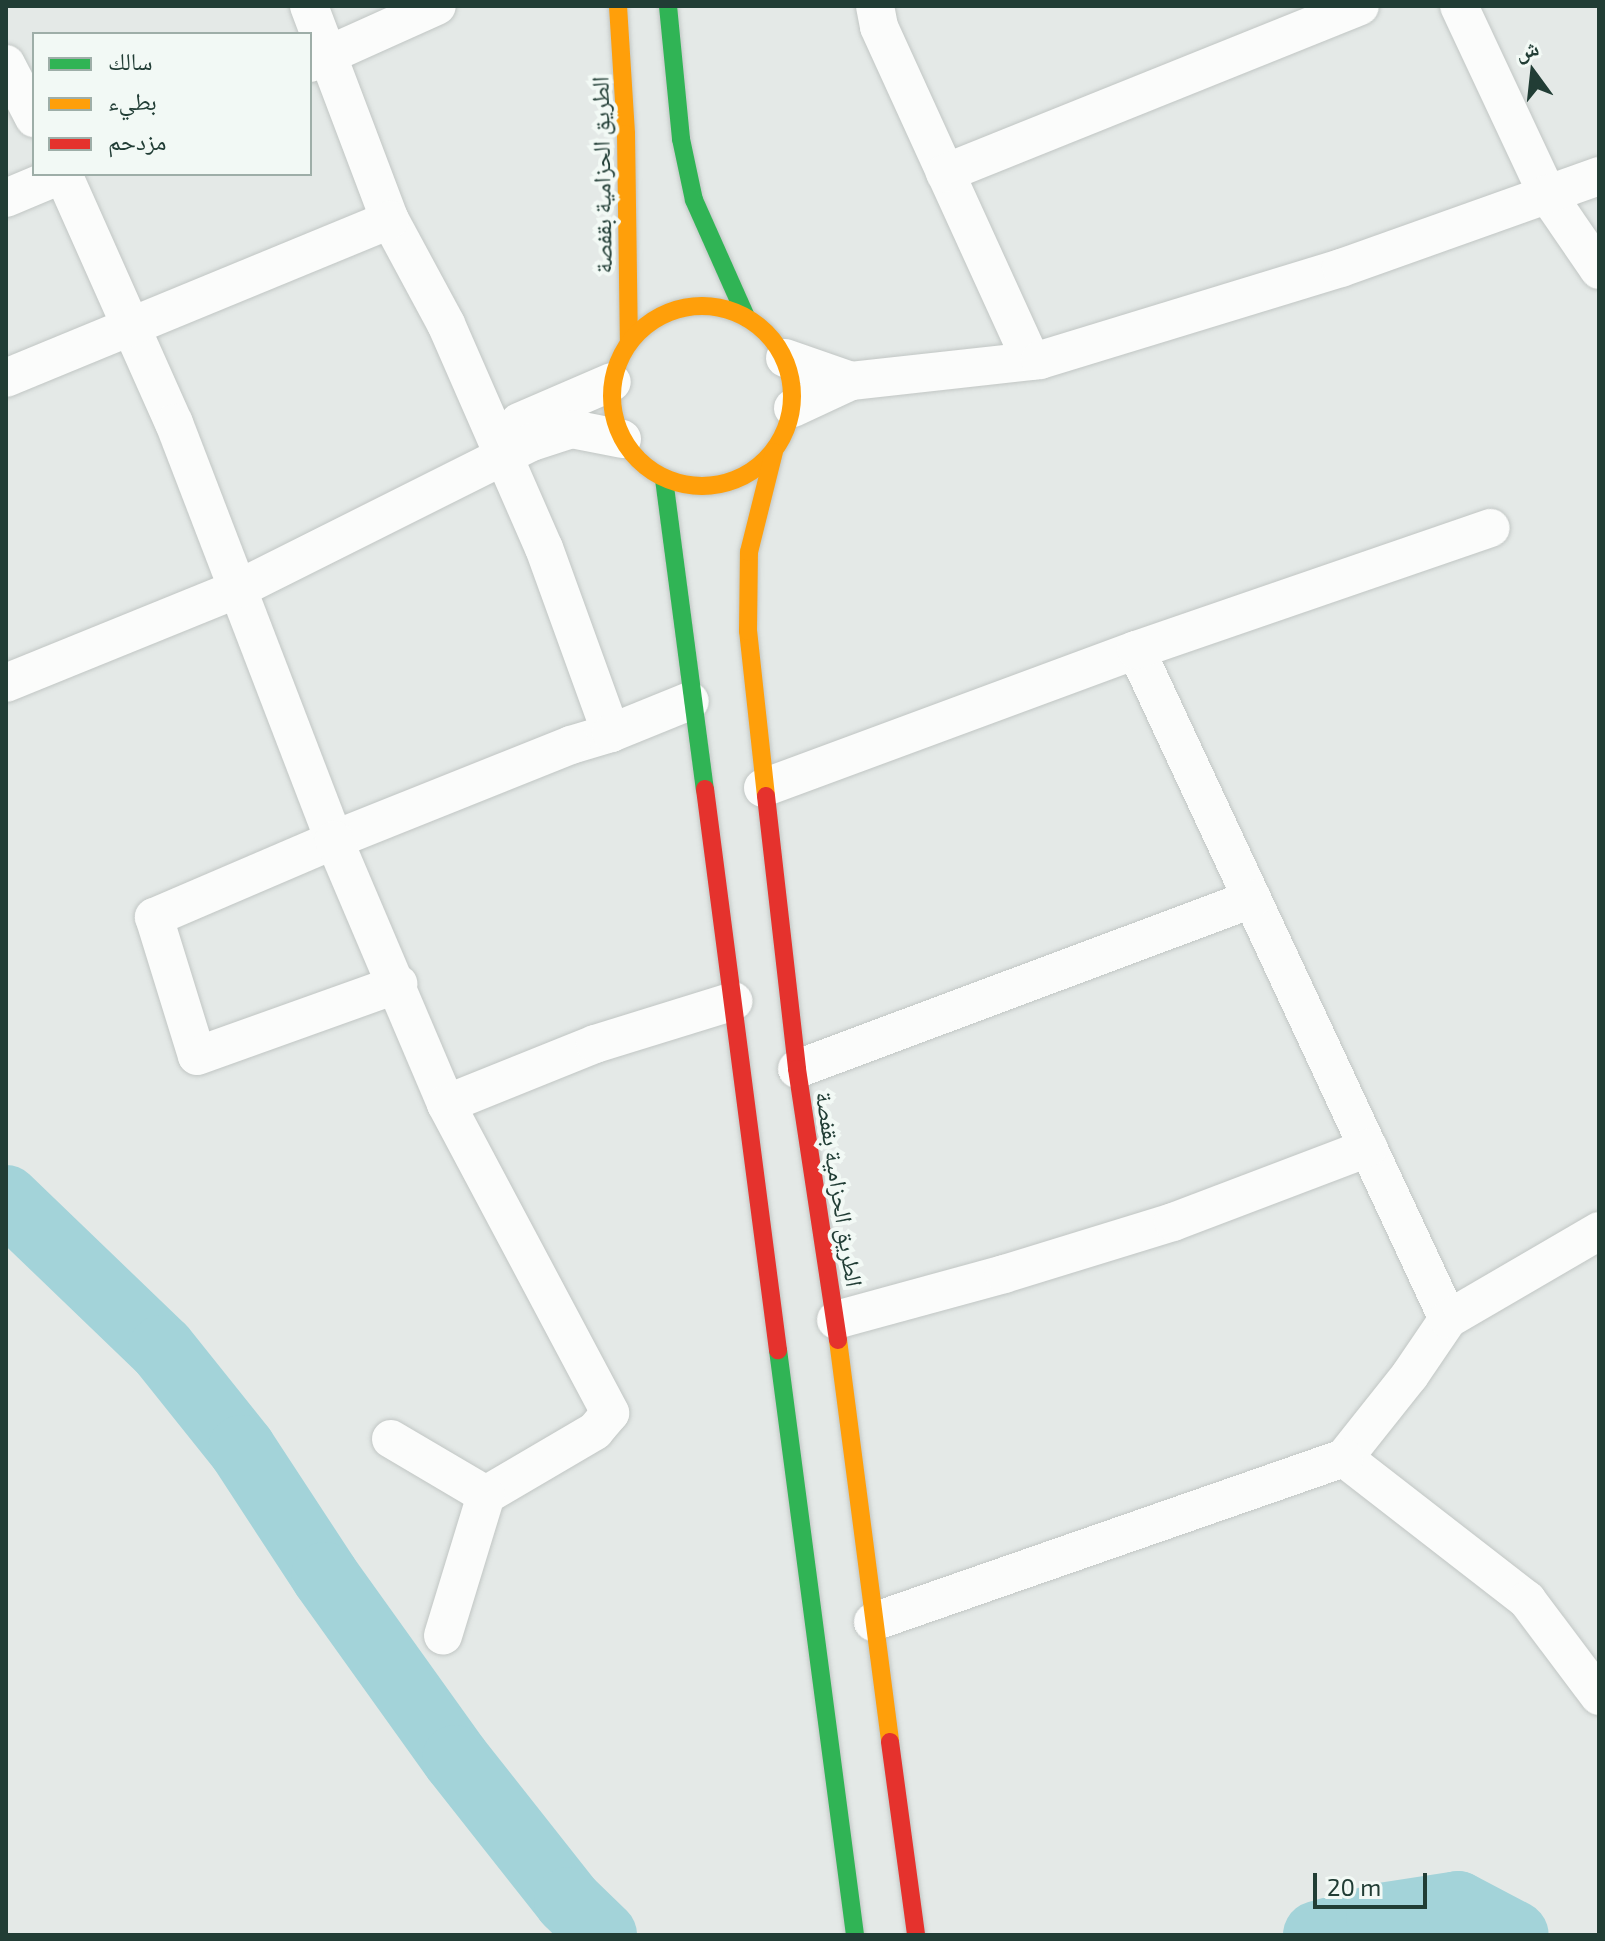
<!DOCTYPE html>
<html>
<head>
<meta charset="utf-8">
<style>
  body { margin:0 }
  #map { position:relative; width:1605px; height:1941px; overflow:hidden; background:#e4e9e7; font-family:"Exo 2","Noto Naskh Arabic",sans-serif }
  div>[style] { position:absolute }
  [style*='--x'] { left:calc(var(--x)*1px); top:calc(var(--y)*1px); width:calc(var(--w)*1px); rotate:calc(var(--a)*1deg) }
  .river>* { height:68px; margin:-34px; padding:0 34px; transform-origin:34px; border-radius:34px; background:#a3d3d9 }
  .roads { filter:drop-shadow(0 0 2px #c1c6c4) drop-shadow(0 0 2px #c1c6c4) }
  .street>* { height:38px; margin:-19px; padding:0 19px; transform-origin:19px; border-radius:19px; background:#fbfcfb }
  .fast>* { height:18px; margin:-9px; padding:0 9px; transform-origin:9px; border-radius:9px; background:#30b455 }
  .slow>* { height:18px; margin:-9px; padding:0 9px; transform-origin:9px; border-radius:9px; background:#ff9f0a }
  .slow>.ring { margin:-9px; padding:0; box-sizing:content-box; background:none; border:18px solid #ff9f0a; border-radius:50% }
  .jam>* { height:18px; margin:-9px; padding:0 9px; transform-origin:9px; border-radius:9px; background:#e5322d }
  span { translate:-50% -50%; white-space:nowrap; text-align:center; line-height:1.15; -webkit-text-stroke:8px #f2f9f5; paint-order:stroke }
  .street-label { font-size:24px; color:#213d35 }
  .frame { position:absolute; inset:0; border:8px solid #213d35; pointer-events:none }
  .legend { position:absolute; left:32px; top:32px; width:280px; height:144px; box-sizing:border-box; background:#f2f9f5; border:2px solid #9eaea8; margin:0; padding:10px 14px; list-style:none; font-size:24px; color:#213d35 }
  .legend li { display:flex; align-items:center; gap:16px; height:40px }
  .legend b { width:40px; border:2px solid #9eaea8 }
  .north { position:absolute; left:1493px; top:32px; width:80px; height:80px; -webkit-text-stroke:6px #f2f9f5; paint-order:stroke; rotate:345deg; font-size:22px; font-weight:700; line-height:32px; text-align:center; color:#213d35 }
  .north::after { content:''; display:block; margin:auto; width:28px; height:36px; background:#213d35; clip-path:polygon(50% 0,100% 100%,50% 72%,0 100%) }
  .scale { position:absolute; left:1313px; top:1873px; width:114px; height:36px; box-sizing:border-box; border:4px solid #213d35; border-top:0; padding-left:10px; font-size:24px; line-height:28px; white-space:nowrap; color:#213d35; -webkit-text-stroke:6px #f2f9f5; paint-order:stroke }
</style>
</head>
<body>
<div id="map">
  <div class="river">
    <div style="--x:6;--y:1199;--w:216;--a:43.9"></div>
    <div style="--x:162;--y:1349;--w:128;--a:51.3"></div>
    <div style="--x:242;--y:1449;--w:152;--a:56.8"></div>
    <div style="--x:325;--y:1576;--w:225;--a:54.4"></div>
    <div style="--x:456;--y:1759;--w:181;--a:51.7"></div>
    <div style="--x:568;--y:1901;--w:49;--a:44.2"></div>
    <div style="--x:1317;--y:1935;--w:66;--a:-15.9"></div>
    <div style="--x:1380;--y:1917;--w:79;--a:-8.7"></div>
    <div style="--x:1458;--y:1905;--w:64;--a:27.8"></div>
  </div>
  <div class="roads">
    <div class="street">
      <div style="--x:309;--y:6;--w:229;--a:69.3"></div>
      <div style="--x:390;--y:220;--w:118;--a:61.7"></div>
      <div style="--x:446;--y:324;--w:244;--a:66.4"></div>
      <div style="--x:544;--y:548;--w:197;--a:70.1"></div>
      <div style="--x:611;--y:733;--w:42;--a:163.3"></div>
      <div style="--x:571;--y:745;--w:255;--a:158.2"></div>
      <div style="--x:334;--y:840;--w:196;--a:156.8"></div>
      <div style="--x:154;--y:917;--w:145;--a:72.8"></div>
      <div style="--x:197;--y:1056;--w:214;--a:-19.7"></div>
      <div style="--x:875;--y:6;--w:21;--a:79"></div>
      <div style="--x:879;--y:27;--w:367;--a:65.5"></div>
      <div style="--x:1459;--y:6;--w:208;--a:64.9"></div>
      <div style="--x:1547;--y:194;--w:92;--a:55.6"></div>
      <div style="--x:310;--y:63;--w:139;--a:-24.2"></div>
      <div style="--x:6;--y:64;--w:61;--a:62.6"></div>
      <div style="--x:945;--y:173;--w:447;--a:-21.9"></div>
      <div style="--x:63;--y:174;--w:273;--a:66"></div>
      <div style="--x:174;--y:423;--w:447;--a:69"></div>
      <div style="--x:334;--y:840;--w:287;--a:67"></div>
      <div style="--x:446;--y:1104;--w:350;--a:62"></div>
      <div style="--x:610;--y:1413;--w:23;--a:130"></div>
      <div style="--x:595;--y:1431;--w:126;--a:149.6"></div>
      <div style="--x:486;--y:1495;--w:147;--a:107"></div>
      <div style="--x:6;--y:198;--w:62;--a:-22.8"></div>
      <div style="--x:785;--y:358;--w:70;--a:19.2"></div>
      <div style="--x:851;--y:381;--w:64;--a:155"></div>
      <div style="--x:6;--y:378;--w:415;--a:-22.4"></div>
      <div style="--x:851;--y:381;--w:190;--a:-6.3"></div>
      <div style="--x:1040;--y:360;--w:315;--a:-17"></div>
      <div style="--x:1341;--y:268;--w:274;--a:-19.6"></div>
      <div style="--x:519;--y:422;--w:101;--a:-23.3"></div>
      <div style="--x:1136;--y:650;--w:738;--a:65"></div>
      <div style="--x:1448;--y:1319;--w:68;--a:124.2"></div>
      <div style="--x:1410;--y:1375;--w:106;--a:128.5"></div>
      <div style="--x:1344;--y:1458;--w:232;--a:37.8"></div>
      <div style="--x:1527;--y:1600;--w:120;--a:53.1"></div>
      <div style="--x:6;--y:683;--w:253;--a:-22.1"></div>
      <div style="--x:240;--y:588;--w:326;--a:-26.6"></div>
      <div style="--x:532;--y:442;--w:42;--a:-18"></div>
      <div style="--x:572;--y:429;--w:51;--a:11.3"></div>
      <div style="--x:611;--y:733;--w:85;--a:-22.1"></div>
      <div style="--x:763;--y:788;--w:398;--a:-20.3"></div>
      <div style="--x:1136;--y:650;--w:375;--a:-19"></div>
      <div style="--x:797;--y:1069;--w:486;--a:-20.5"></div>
      <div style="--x:446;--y:1104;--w:161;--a:-21.9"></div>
      <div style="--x:595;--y:1044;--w:145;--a:-17.2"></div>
      <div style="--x:1448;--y:1319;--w:175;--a:-30.2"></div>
      <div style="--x:836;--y:1320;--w:174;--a:-15.3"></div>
      <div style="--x:1004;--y:1274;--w:177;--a:-17.1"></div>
      <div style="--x:1173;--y:1222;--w:209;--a:-20.8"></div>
      <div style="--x:391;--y:1439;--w:110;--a:30.5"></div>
      <div style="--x:873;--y:1622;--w:499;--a:-19.2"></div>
    </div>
    <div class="fast">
      <div style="--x:668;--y:6;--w:134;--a:84.4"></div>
      <div style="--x:681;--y:139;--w:62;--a:78"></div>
      <div style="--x:694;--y:200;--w:128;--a:66"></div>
      <div style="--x:664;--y:479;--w:313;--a:82.5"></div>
      <div style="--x:778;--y:1350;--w:590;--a:82.5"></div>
    </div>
    <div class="slow">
      <div style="--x:618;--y:6;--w:128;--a:86.4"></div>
      <div style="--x:626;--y:134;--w:208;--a:89.2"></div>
      <div class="ring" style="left:612px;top:306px;width:162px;height:162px"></div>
      <div style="--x:766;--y:796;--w:166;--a:-96.2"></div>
      <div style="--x:748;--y:631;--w:79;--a:-89.3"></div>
      <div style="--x:749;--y:552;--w:103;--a:-76"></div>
      <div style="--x:838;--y:1340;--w:405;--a:82.6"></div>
    </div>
    <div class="jam">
      <div style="--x:705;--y:789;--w:566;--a:82.59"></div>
      <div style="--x:766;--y:796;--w:275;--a:83.5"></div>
      <div style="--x:797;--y:1069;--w:274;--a:81.4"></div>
      <div style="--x:890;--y:1742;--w:195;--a:82.3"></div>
    </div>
  </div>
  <div class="street-label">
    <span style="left:601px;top:175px;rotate:-91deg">الطريق الحزامية بقفصة</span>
    <span style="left:840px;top:1189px;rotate:81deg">الطريق الحزامية بقفصة</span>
  </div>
  <div class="frame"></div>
  <ul class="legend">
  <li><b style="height:10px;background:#30b455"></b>سالك</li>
  <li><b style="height:10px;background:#ff9f0a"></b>بطيء</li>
  <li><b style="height:10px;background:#e5322d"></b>مزدحم</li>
  </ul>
  <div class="north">ش</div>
  <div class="scale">20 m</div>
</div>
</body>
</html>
